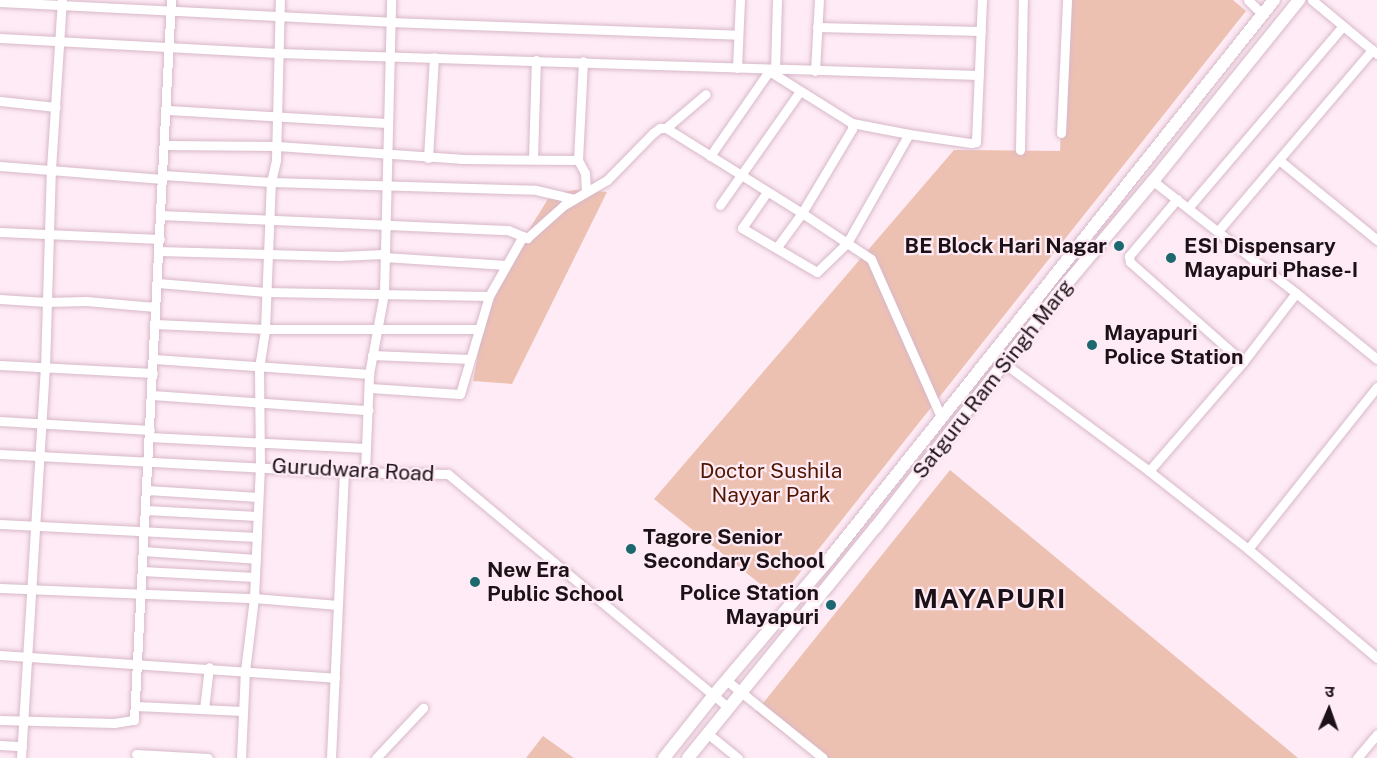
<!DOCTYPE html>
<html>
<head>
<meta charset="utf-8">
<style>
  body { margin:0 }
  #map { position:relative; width:1377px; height:758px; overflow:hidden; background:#feebf5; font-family:"Public Sans","Noto Sans Devanagari",sans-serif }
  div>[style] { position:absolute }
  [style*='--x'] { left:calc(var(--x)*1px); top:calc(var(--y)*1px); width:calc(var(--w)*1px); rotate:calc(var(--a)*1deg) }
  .green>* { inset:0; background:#edc1b2 }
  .roads { filter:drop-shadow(0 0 2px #d8b8c9) drop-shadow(0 0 2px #d8b8c9) }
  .street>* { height:9px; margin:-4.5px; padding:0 4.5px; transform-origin:4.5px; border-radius:4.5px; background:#fff }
  .secondary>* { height:12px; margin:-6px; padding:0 6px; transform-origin:6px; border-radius:6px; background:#fff }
  .dots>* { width:16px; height:16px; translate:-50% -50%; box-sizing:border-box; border:3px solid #feebf5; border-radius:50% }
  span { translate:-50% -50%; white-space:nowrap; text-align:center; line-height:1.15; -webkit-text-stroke:4.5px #feebf5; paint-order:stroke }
  .poi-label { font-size:21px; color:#1c1117; font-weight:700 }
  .right { translate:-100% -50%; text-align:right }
  .left { translate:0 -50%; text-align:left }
  .street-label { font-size:21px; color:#1c1117 }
  .park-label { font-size:21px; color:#501600 }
  .district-label { font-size:27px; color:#1c1117; font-weight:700; letter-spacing:1.5px }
  .north { position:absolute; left:1299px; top:680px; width:60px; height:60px; -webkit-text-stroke:4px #feebf5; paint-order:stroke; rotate:2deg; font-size:16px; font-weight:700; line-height:24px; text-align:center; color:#1c1117 }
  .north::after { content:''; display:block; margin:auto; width:21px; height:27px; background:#1c1117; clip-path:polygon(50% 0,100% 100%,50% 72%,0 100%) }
</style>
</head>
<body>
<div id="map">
  <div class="green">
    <div style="clip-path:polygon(1067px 0,1233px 0,1246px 11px,779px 599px,654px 499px,954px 150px,1060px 151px)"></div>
    <div style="clip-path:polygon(575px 190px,607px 192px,512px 384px,473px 381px,490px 293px,551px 194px)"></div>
    <div style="clip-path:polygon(950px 470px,1298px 758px,816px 758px,756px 712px)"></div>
    <div style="clip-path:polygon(543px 736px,574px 758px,526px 758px)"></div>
  </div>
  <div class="roads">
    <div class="street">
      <div style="--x:1248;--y:0;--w:20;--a:45"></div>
      <div style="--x:1312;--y:0;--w:85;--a:39.7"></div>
      <div style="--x:0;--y:2;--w:391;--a:2.9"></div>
      <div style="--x:390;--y:22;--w:348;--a:2.1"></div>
      <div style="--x:817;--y:27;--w:164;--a:1.4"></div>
      <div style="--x:0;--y:38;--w:278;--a:3.1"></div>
      <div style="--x:278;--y:53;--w:701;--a:1.8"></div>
      <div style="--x:737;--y:68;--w:68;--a:-87.5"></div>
      <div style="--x:775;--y:71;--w:71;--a:-88.4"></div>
      <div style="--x:815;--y:71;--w:71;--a:-86.8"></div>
      <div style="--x:0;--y:101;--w:56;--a:6.1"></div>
      <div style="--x:168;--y:110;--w:219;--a:3.4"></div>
      <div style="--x:852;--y:123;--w:58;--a:10.9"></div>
      <div style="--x:666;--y:128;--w:52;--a:-40.4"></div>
      <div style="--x:1061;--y:133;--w:133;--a:-87.4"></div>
      <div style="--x:165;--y:145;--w:112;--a:0.5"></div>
      <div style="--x:277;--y:146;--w:184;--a:4"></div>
      <div style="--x:461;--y:159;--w:117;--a:0.5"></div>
      <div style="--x:578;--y:160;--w:99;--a:-87.1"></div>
      <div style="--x:1020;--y:150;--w:150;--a:-88.9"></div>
      <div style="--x:710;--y:156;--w:103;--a:-55.2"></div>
      <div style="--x:769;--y:71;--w:98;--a:32.1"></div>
      <div style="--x:852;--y:123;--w:6;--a:90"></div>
      <div style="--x:852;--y:129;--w:98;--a:120.8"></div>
      <div style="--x:802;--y:213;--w:83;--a:33.7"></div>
      <div style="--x:871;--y:259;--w:173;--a:66.1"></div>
      <div style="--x:428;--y:158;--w:101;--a:-86.6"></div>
      <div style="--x:533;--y:159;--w:99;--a:-88.3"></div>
      <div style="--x:578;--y:160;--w:15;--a:62"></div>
      <div style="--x:585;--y:173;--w:19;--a:87"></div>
      <div style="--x:1279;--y:160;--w:127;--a:39.2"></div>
      <div style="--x:0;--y:166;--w:163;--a:4.6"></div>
      <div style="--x:163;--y:175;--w:108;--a:3.7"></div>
      <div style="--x:271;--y:182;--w:265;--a:1.7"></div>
      <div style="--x:536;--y:190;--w:39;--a:13"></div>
      <div style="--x:767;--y:192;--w:44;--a:124.8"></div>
      <div style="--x:742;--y:228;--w:87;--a:30.4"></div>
      <div style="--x:817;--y:272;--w:42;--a:-44"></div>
      <div style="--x:847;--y:243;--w:125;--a:-60.4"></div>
      <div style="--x:909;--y:134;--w:63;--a:8.3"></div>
      <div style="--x:971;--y:143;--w:5;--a:-11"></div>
      <div style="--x:976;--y:142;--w:142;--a:-87.6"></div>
      <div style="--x:1177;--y:199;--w:75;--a:130.1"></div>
      <div style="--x:1129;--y:256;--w:6;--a:81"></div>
      <div style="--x:1130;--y:262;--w:151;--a:41.5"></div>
      <div style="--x:720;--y:205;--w:139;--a:-54.9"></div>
      <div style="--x:1188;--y:208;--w:239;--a:-49.6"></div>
      <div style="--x:160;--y:215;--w:348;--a:2.5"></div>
      <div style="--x:508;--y:230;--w:21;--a:23"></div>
      <div style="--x:527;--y:238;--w:50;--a:-41.7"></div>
      <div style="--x:564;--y:205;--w:50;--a:-30.2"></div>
      <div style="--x:607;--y:180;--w:66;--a:-45.6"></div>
      <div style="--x:653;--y:133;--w:9;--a:-36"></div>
      <div style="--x:660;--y:128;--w:6;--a:0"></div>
      <div style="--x:666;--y:128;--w:160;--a:32"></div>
      <div style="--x:802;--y:213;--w:42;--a:126.3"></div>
      <div style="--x:1218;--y:231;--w:238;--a:-49.6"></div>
      <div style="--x:0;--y:232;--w:160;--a:2.5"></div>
      <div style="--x:159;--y:251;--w:180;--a:1.6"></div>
      <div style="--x:339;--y:256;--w:45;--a:-2.5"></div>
      <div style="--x:384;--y:257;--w:122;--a:3.8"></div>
      <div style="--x:158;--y:283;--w:108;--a:4.8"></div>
      <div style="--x:266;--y:292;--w:223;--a:1"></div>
      <div style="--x:1296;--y:293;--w:104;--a:39.2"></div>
      <div style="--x:0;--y:299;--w:46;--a:3.7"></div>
      <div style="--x:46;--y:302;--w:40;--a:-1.4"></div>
      <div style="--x:86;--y:301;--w:69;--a:5"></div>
      <div style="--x:155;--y:324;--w:110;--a:2.6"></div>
      <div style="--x:265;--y:329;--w:214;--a:0"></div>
      <div style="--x:372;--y:355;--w:98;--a:2.3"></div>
      <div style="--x:154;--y:359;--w:216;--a:4"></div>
      <div style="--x:1005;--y:364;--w:179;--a:36.6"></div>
      <div style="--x:1149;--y:471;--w:144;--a:-49.2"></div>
      <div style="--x:1243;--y:362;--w:87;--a:-52.5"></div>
      <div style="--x:1296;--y:293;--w:182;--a:-141.9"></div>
      <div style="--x:0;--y:365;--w:153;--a:3"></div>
      <div style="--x:370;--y:388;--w:90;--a:3.8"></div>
      <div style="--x:460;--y:394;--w:102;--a:-73.5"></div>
      <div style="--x:489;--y:296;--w:69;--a:-60.5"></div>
      <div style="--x:152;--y:395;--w:217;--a:4"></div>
      <div style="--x:0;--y:421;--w:150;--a:3.4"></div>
      <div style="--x:149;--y:437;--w:217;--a:2.9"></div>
      <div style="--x:0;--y:454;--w:344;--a:3"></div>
      <div style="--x:344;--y:472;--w:104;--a:1.1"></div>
      <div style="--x:448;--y:474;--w:364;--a:39.8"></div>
      <div style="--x:365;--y:471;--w:97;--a:-87.6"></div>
      <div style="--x:369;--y:374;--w:82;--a:-79.5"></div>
      <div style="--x:384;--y:293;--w:293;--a:-88.6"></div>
      <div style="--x:1149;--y:471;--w:126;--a:38.2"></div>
      <div style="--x:1248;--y:549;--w:169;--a:40.2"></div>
      <div style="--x:147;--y:490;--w:111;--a:3.6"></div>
      <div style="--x:146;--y:510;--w:111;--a:3.1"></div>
      <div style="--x:0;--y:524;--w:257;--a:2.9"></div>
      <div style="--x:1248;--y:549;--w:207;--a:-51.5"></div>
      <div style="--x:143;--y:551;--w:113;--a:4"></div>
      <div style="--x:142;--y:571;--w:113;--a:3"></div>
      <div style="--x:0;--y:588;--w:254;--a:2.3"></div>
      <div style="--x:254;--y:598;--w:84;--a:4.8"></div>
      <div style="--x:0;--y:655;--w:336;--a:3.9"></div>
      <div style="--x:726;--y:680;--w:124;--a:38.8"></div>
      <div style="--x:136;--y:706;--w:107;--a:2.7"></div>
      <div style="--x:204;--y:709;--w:42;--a:-83.2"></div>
      <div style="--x:0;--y:720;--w:114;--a:1.5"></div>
      <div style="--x:114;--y:723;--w:20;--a:-9"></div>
      <div style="--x:134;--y:720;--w:721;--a:-87.06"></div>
      <div style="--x:707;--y:733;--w:40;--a:39"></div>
      <div style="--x:0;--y:745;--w:22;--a:3"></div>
      <div style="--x:136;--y:754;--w:72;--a:3.2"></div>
      <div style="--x:21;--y:758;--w:391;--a:-86.5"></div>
      <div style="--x:45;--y:368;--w:199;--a:-88.3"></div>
      <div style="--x:51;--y:169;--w:169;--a:-86.3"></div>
      <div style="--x:241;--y:758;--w:87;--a:-87.4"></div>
      <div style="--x:245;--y:671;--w:74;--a:-83"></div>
      <div style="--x:254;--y:598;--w:132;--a:-87.4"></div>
      <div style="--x:260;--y:466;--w:98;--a:-90.6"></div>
      <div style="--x:259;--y:368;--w:39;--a:-81"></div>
      <div style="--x:265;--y:329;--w:147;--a:-87.7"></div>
      <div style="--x:271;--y:182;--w:23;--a:-77"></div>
      <div style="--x:276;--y:160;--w:160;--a:-88.6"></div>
      <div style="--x:331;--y:758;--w:286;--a:-87.4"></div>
      <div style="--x:376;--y:758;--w:69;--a:-46.8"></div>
      <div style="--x:1357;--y:758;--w:31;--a:-50"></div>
    </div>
    <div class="secondary">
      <div style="--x:664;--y:758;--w:80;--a:-51.6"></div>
      <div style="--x:714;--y:695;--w:180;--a:-49.7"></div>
      <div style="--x:830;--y:558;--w:713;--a:-51.49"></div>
      <div style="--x:688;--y:758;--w:298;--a:-50.9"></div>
      <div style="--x:876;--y:527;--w:294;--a:-52"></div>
      <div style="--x:1057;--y:295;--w:149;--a:-49.9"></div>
      <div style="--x:1153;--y:181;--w:233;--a:-51.1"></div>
    </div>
  </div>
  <div class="dots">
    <div style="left:1119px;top:246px;background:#1c686f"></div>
    <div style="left:1171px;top:258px;background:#1c686f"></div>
    <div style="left:1092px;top:345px;background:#1c686f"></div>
    <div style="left:631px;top:549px;background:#1c686f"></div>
    <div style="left:475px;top:582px;background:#1c686f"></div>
    <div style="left:831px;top:605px;background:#1c686f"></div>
  </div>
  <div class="poi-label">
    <span class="right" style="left:1107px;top:246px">BE Block Hari Nagar</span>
    <span class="left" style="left:1184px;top:258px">ESI Dispensary<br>Mayapuri Phase-I</span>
    <span class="left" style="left:1104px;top:345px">Mayapuri<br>Police Station</span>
    <span class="left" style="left:643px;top:549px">Tagore Senior<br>Secondary School</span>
    <span class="left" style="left:487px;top:582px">New Era<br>Public School</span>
    <span class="right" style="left:819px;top:605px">Police Station<br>Mayapuri</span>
  </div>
  <div class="street-label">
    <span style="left:993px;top:379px;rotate:-52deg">Satguru Ram Singh Marg</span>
    <span style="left:353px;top:470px;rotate:3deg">Gurudwara Road</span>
  </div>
  <div class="park-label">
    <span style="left:771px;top:483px">Doctor Sushila<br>Nayyar Park</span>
  </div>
  <div class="district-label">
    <span style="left:990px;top:599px">MAYAPURI</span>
  </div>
  <div class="north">उ</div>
</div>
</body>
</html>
